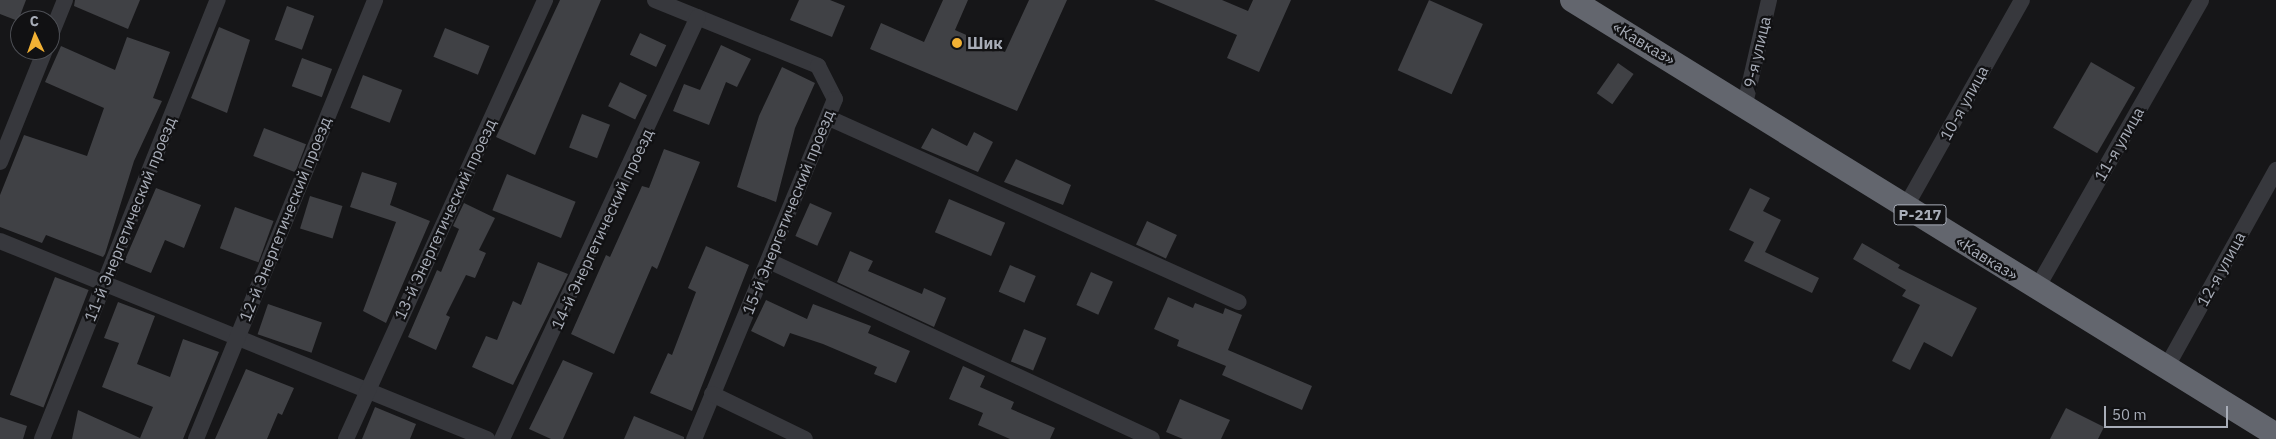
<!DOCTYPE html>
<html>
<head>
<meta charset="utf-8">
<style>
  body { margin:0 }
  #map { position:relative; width:2276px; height:439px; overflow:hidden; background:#161618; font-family:"IBM Plex Sans",sans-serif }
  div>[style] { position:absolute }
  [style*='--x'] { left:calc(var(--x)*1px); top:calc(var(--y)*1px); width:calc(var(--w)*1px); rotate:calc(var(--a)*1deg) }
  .building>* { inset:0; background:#404145; transform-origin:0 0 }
  .minor>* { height:16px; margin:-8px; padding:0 8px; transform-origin:8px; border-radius:8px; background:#37383d }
  .highway>* { height:24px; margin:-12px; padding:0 12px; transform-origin:12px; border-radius:12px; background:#63666e }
  .dots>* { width:14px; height:14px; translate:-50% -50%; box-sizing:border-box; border:2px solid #111113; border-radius:50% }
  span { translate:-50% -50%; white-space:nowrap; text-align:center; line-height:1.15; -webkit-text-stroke:4.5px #111113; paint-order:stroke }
  .shield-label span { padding:1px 4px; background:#111113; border:1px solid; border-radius:4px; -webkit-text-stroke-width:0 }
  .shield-label { font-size:15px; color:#a8adb8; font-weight:700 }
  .poi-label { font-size:16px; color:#a8adb8; font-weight:700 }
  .left { translate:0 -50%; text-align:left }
  .street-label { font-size:16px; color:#a8adb8 }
  .north { position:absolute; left:10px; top:10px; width:50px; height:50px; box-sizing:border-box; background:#111113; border:1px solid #4d4f55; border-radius:50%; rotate:357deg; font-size:14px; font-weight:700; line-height:20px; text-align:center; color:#a8adb8 }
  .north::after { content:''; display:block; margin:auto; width:18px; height:22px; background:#f2b134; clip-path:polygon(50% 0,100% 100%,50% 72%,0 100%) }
  .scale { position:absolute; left:2104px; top:406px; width:124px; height:22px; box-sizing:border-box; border:2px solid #a8adb8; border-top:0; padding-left:6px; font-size:15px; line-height:18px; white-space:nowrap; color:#a8adb8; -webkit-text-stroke:4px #111113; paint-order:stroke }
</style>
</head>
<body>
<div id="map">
  <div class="building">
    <div style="clip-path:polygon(0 0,26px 0,18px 21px,0 14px)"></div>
    <div style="clip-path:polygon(75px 0,140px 0,128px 29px,74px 6px)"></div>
    <div style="clip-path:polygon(560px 0,601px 0,535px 155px,496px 137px)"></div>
    <div style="clip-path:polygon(799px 0,830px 0,845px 6px,832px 37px,790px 20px)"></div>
    <div style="clip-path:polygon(943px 0,968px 0,955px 30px,1005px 52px,1029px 0,1067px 0,1017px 111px,870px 49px,881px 23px,924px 42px)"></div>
    <div style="clip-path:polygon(1154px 0,1222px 0,1248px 11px,1253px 0,1291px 0,1259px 72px,1227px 58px,1237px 35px)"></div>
    <div style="left:1429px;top:0;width:59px;height:77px;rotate:24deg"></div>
    <div style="left:287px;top:6px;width:29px;height:36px;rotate:20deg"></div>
    <div style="clip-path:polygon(219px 27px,250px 40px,227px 113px,191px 98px)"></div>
    <div style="left:445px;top:28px;width:48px;height:31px;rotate:22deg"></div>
    <div style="left:640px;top:33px;width:29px;height:24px;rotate:25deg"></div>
    <div style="clip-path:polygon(127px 37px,170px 52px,153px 98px,162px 101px,134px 161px,105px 254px,103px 257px,46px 235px,42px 243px,0 227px,0 195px,24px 135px,87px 156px,104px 108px,45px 82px,61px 46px,115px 70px)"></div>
    <div style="clip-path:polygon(721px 45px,751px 59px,737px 87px,726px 82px,709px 125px,673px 111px,684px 84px,700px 90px)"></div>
    <div style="left:302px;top:58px;width:32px;height:30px;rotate:20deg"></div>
    <div style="left:2091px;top:62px;width:51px;height:76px;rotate:30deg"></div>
    <div style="left:1618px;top:63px;width:19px;height:37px;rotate:35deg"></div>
    <div style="clip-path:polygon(782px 67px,815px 83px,795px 128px,776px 202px,737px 187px,759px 116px)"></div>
    <div style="left:363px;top:75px;width:42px;height:35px;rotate:21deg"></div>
    <div style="left:620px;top:82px;width:30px;height:27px;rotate:26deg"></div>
    <div style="left:582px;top:114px;width:30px;height:36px;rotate:21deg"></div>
    <div style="left:264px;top:128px;width:45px;height:30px;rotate:21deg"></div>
    <div style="clip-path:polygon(932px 128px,967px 146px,974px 132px,993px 142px,978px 172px,921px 148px)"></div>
    <div style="clip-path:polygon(664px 149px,700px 162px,657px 269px,652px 266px,614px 354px,571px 334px,606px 255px,610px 257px,642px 186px,649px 188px)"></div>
    <div style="clip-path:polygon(1016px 159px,1071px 185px,1063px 205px,1004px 182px)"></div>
    <div style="clip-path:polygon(362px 172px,397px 183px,390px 205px,430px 221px,386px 323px,363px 311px,396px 222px,350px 207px)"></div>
    <div style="left:507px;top:174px;width:74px;height:39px;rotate:22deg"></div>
    <div style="clip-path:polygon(156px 188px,201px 205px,184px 248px,165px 240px,151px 273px,124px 262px)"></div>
    <div style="clip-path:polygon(1750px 188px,1770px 198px,1763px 211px,1781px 220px,1765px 252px,1819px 278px,1812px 293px,1744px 261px,1754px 242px,1729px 230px)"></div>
    <div style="left:310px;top:196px;width:34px;height:34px;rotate:17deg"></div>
    <div style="left:949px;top:199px;width:61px;height:36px;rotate:23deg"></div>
    <div style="clip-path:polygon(464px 203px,495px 218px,479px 250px,486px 253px,475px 278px,466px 275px,446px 315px,450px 317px,436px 350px,408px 337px,437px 270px,441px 272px,459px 229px,453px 226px)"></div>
    <div style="left:810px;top:203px;width:24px;height:36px;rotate:24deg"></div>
    <div style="left:235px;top:207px;width:41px;height:44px;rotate:20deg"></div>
    <div style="left:1147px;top:221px;width:33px;height:26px;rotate:25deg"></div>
    <div style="clip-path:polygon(1862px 243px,1900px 265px,1898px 268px,1977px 308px,1952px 357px,1924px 342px,1910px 370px,1892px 361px,1920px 305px,1902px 296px,1906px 290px,1853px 259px)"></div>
    <div style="clip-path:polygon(706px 246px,749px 265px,692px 411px,650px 393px,668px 353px,672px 355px,696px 292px,688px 288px)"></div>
    <div style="clip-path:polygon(850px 251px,873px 261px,868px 271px,922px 294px,924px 288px,946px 298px,934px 327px,837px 282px)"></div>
    <div style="clip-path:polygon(538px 262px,568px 274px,513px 385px,472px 367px,486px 336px,497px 340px,513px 301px,521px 305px)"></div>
    <div style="left:1010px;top:265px;width:28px;height:29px;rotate:23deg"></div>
    <div style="left:1091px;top:272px;width:24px;height:36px;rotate:24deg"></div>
    <div style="left:55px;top:277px;width:36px;height:126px;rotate:21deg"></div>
    <div style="clip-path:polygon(1168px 297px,1193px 308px,1195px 303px,1223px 314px,1225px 308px,1242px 315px,1228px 350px,1312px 386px,1302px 410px,1222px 375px,1226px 366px,1177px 346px,1179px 340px,1154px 329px)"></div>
    <div style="clip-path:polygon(766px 300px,807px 319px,813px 304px,871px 326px,868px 333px,910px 351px,896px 383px,874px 374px,877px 367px,823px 344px,790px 333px,784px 347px,751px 331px)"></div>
    <div style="clip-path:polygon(118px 302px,155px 316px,137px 364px,170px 377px,183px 339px,219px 352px,183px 439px,72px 439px,78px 410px,140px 438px,153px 407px,102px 387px,119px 343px,104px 338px)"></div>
    <div style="left:268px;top:304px;width:57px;height:32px;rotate:19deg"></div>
    <div style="left:1024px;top:329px;width:24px;height:35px;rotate:22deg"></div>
    <div style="clip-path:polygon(563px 360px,593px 373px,563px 439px,551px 439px,529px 429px)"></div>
    <div style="clip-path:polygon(963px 366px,985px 376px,980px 387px,1014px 402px,1011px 409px,1055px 428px,1050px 439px,1010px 439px,978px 425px,983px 413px,949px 399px)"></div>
    <div style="clip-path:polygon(246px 369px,294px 388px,282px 415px,278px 413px,267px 439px,215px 439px)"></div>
    <div style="clip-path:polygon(1180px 399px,1230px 420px,1221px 439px,1183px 439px,1166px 432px)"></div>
    <div style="clip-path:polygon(375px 407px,416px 424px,410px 439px,362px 439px)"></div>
    <div style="clip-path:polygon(2066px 408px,2104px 427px,2098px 439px,2050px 439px)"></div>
    <div style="clip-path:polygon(634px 416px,684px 437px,684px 439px,624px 439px)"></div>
    <div style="clip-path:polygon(0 417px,27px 426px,23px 439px,0 439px)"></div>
  </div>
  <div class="minor">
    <div style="--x:655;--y:0;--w:176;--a:22"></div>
    <div style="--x:818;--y:66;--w:37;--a:63"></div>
    <div style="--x:835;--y:99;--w:368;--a:112.5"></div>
    <div style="--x:50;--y:37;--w:40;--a:-68"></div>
    <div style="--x:1745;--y:104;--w:107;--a:-77"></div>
    <div style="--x:829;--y:118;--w:449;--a:24.2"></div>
    <div style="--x:0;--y:162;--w:121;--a:-68.1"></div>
    <div style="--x:1906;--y:206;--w:236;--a:-60.6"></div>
    <div style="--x:0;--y:241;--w:526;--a:22.13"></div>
    <div style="--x:769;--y:261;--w:422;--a:24.9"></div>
    <div style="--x:2037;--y:288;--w:331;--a:-60.3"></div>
    <div style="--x:2166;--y:368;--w:227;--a:-60.9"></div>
    <div style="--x:712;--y:394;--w:103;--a:25.8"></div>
    <div style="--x:42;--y:439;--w:473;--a:-68.2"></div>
    <div style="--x:196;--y:439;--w:474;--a:-67.8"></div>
    <div style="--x:346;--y:439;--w:482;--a:-65.6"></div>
    <div style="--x:502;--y:439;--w:465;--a:-65.1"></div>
  </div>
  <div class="highway">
    <div style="--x:1572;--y:0;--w:828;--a:31.71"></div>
  </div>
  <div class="dots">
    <div style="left:957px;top:43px;background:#f2b134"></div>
  </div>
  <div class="shield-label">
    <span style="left:1920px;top:215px">Р-217</span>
  </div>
  <div class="poi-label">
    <span class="left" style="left:967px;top:43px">Шик</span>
  </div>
  <div class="street-label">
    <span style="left:1644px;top:43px;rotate:31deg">«Кавказ»</span>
    <span style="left:1757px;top:52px;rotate:-77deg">9-я улица</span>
    <span style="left:1964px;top:103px;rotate:-61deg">10-я улица</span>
    <span style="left:2119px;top:144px;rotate:-60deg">11-я улица</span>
    <span style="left:788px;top:212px;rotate:-68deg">15-й Энергетический проезд</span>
    <span style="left:130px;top:219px;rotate:-68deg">11-й Энергетический проезд</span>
    <span style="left:285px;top:219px;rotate:-68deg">12-й Энергетический проезд</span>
    <span style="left:445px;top:219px;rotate:-65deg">13-й Энергетический проезд</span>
    <span style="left:602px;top:229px;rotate:-65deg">14-й Энергетический проезд</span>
    <span style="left:1987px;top:258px;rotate:32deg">«Кавказ»</span>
    <span style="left:2221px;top:269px;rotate:-61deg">12-я улица</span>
  </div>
  <div class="north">С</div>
  <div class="scale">50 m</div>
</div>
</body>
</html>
